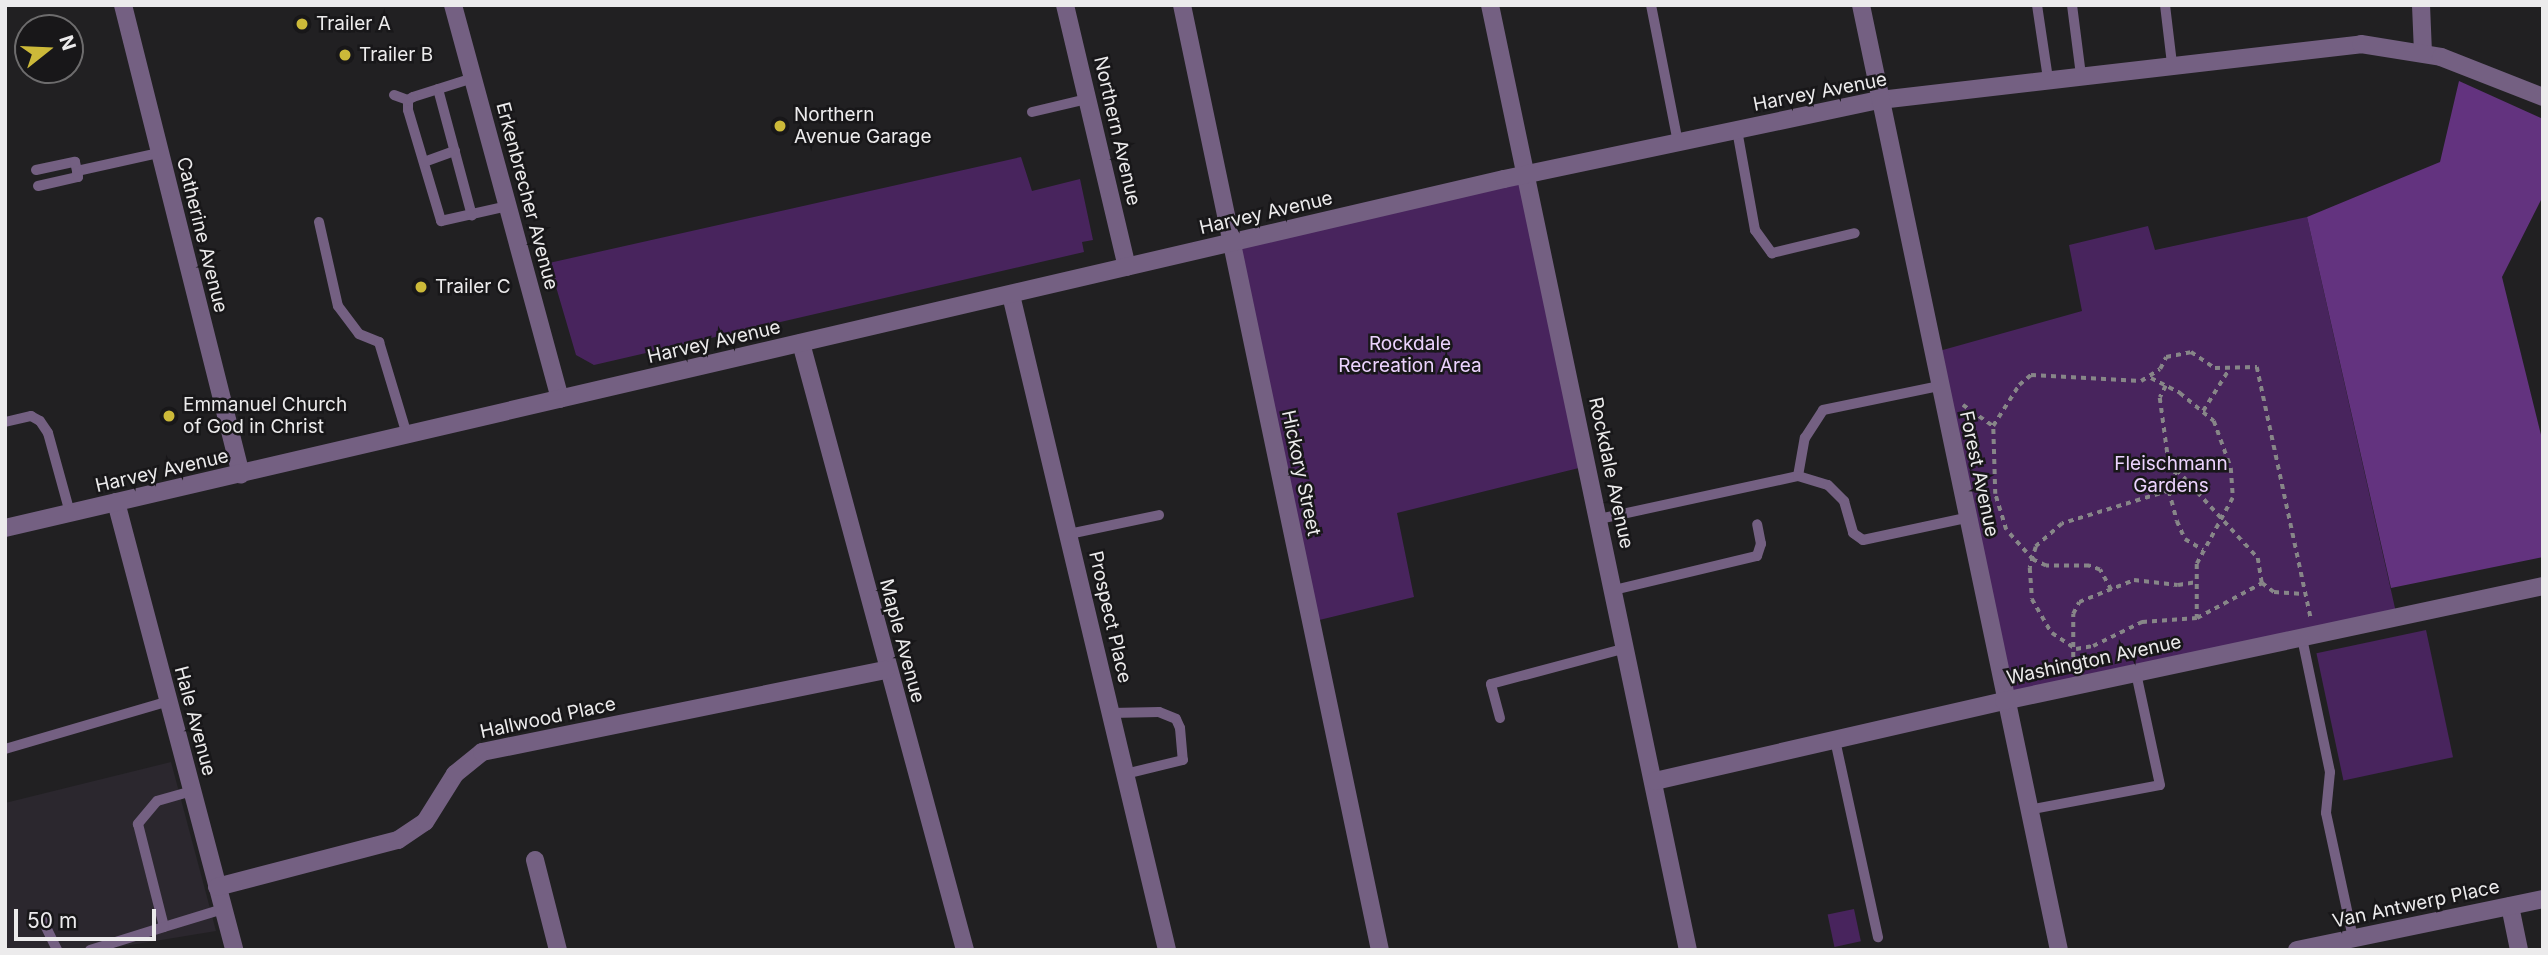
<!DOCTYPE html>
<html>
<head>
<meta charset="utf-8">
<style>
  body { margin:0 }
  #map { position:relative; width:2548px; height:955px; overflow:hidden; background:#212022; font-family:Inter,sans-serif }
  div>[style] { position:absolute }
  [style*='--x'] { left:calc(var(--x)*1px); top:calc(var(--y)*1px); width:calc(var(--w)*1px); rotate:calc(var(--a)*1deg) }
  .built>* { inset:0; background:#2b272e }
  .green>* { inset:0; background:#48245d; transform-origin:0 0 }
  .forest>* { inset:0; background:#63337f }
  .path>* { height:3.5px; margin-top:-1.75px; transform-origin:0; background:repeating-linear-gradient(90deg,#878688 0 5px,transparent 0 10px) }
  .service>* { height:10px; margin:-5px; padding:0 5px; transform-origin:5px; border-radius:5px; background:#746082 }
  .minor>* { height:18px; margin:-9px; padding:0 9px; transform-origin:9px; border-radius:9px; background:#746082 }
  .tertiary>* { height:18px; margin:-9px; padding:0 9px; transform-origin:9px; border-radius:9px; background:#746082 }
  .dots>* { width:19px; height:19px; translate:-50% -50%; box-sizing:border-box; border:4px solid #181719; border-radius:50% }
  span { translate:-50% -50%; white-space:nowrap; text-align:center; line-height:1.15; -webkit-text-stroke:5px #181719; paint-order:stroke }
  .poi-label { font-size:19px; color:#ecebec }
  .left { translate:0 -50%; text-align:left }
  .street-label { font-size:19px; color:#ecebec }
  .park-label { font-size:19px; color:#ecd3fe }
  .frame { position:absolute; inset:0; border:7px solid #ecebec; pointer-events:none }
  .north { position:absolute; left:14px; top:14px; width:70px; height:70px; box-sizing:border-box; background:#181719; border:2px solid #6d6c6d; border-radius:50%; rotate:72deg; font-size:19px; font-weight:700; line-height:28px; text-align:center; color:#ecebec }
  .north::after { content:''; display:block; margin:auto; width:24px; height:32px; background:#ccb939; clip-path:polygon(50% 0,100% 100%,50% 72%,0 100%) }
  .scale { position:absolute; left:14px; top:909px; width:142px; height:32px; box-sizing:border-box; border:4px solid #ecebec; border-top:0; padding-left:9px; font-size:21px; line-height:24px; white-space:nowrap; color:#ecebec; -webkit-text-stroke:5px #181719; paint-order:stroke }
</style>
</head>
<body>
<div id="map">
  <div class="built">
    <div style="clip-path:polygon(171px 762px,216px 931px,100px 950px,5px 950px,5px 803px)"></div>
  </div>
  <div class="green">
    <div style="clip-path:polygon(1021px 157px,1032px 191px,1080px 179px,1093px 240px,1082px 242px,1084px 252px,594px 365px,576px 355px,549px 263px)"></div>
    <div style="clip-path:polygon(1525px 174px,1587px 466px,1397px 513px,1414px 597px,1311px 622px,1231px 242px)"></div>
    <div style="clip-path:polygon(2307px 217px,2397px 617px,2004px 701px,1932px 353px,2082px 311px,2069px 245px,2148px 226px,2155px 250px)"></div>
    <div style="left:2426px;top:630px;width:130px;height:112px;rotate:78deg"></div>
    <div style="left:1854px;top:909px;width:33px;height:27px;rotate:78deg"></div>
  </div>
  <div class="forest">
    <div style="clip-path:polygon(2459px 81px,2543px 119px,2543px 196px,2502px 277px,2543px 443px,2543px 557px,2391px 588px,2307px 217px,2440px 162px)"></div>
  </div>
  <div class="path">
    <div style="--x:2151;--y:378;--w:33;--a:27"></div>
    <div style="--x:2180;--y:393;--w:44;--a:39.5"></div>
    <div style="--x:2214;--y:421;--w:50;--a:70.1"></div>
    <div style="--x:2231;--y:468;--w:30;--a:86"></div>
    <div style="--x:2233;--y:498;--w:75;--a:118.6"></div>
    <div style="--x:2197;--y:564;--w:53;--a:90"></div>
    <div style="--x:2166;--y:386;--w:13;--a:117"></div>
    <div style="--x:2160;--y:398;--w:60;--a:82.3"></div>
    <div style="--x:2168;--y:457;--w:16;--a:55"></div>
    <div style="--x:2177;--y:470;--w:120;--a:47.4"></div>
    <div style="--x:2258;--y:558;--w:25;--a:81"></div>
    <div style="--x:2262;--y:583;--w:15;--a:37"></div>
    <div style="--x:2274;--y:592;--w:32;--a:4"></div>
    <div style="--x:1963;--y:405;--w:37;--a:35"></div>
    <div style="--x:2203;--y:411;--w:47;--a:-58"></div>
    <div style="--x:2177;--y:470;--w:22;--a:111"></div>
    <div style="--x:2169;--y:491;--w:31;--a:75"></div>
    <div style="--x:2177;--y:521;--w:20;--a:66"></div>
    <div style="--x:2185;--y:539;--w:21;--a:31"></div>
    <div style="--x:2169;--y:491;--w:112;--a:162.9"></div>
    <div style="--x:2062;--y:524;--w:35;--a:139"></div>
    <div style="--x:2036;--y:547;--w:22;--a:106"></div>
    <div style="--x:2030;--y:568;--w:31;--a:86"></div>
    <div style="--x:2032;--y:599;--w:39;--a:60"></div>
    <div style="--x:2052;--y:633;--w:29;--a:34"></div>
    <div style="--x:2076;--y:649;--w:17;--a:-10"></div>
    <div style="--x:2093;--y:646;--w:55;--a:-26.1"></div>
    <div style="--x:2142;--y:622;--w:55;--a:-4.2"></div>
    <div style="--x:2197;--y:618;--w:74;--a:-28.3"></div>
    <div style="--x:2111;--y:590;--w:23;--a:-119"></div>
    <div style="--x:2100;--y:570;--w:12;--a:-160"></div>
    <div style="--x:2089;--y:566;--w:43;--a:180"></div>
    <div style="--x:2046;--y:566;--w:14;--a:-155"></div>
    <div style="--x:2033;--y:560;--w:40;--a:-132"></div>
    <div style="--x:2006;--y:530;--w:38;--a:-107"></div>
    <div style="--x:1995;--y:494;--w:68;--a:-91.7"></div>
    <div style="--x:1993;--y:426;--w:49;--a:-57.6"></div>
    <div style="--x:2019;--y:385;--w:16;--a:-40"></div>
    <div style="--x:2031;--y:375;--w:110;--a:3.1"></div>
    <div style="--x:2141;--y:381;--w:22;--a:-32"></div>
    <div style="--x:2160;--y:369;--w:13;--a:-63"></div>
    <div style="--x:2166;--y:357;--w:25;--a:-11"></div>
    <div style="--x:2191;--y:352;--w:29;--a:34"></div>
    <div style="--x:2215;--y:368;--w:42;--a:-1.4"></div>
    <div style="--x:2257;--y:367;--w:257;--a:77.9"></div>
    <div style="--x:2073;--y:667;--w:53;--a:-90"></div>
    <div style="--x:2073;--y:614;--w:13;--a:-63"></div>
    <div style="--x:2079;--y:602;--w:59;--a:-21.8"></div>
    <div style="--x:2134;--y:580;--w:44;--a:6.5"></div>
    <div style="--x:2178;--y:585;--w:19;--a:-9"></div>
  </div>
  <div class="service">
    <div style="--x:1651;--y:5;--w:141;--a:78.9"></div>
    <div style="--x:2037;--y:5;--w:75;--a:81.5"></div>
    <div style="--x:2072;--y:5;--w:71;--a:82.7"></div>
    <div style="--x:2165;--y:5;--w:59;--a:83.2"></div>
    <div style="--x:473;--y:78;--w:63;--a:162.4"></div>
    <div style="--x:413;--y:97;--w:6;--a:149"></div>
    <div style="--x:408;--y:100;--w:10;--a:90"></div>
    <div style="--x:408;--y:110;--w:116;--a:73.4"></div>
    <div style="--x:441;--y:221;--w:69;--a:-12.6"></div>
    <div style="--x:438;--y:89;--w:131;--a:75"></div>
    <div style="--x:394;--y:95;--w:15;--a:20"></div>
    <div style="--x:1032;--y:112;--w:57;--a:-13.3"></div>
    <div style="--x:1737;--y:130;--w:102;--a:79.8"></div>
    <div style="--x:1755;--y:230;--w:29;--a:54"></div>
    <div style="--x:1772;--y:253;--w:85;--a:-13.5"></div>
    <div style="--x:424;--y:162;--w:33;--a:-20"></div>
    <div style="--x:36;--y:170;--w:40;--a:-12"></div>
    <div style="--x:75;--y:162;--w:9;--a:77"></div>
    <div style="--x:77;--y:171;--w:84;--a:-12.4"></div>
    <div style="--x:38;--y:186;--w:41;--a:-12.7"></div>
    <div style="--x:78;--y:177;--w:6;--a:-99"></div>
    <div style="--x:319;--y:222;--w:86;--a:77.3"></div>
    <div style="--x:338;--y:306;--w:35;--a:53"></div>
    <div style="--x:359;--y:334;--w:22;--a:22"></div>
    <div style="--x:379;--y:342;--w:97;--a:73.2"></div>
    <div style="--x:5;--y:422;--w:27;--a:-13"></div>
    <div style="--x:31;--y:416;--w:10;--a:29"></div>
    <div style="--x:40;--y:421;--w:14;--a:56"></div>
    <div style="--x:48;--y:433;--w:83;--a:74.6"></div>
    <div style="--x:1798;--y:476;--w:39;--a:-80"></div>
    <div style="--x:1805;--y:438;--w:33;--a:-57"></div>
    <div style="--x:1823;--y:410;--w:118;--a:-11.7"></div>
    <div style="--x:1599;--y:519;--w:204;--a:-12.2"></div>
    <div style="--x:1798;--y:476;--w:31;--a:17"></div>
    <div style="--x:1828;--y:485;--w:23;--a:45"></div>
    <div style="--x:1844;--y:501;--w:33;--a:74"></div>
    <div style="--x:1853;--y:533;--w:12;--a:35"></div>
    <div style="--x:1863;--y:540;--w:105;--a:-12.1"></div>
    <div style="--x:1069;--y:534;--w:92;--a:-11.9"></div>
    <div style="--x:1614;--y:590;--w:147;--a:-13.4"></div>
    <div style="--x:1757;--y:556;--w:13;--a:-72"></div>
    <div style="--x:1761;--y:544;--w:20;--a:-101"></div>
    <div style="--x:2302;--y:638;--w:137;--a:78.2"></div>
    <div style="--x:2330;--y:772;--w:41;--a:95.6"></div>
    <div style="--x:2326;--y:813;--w:128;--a:77.8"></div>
    <div style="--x:1111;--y:713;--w:48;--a:-1.2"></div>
    <div style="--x:1159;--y:712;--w:18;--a:22"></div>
    <div style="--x:1176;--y:719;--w:10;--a:66"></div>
    <div style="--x:1180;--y:728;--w:32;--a:85"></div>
    <div style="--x:1183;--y:760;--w:60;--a:166.4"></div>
    <div style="--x:1500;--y:718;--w:35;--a:-105"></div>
    <div style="--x:1491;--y:684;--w:140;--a:-14.9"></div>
    <div style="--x:1835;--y:740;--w:202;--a:77.7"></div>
    <div style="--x:5;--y:749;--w:171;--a:-16.3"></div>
    <div style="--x:192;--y:791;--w:36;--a:164"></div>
    <div style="--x:157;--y:801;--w:30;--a:130"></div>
    <div style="--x:138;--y:824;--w:106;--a:75.8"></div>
    <div style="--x:164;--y:927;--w:62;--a:-17"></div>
    <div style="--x:2028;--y:810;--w:134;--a:-10.7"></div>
    <div style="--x:2160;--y:785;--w:115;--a:-102.1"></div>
    <div style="--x:43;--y:921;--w:32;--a:64"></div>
    <div style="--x:90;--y:950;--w:77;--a:-17.3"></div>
  </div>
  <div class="minor">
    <div style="--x:123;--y:5;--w:484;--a:75.9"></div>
    <div style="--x:453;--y:5;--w:408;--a:74.8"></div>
    <div style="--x:1065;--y:5;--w:269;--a:76.7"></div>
    <div style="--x:1182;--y:5;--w:966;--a:78.17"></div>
    <div style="--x:1490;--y:5;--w:966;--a:78.17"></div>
    <div style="--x:2421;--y:5;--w:48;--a:87.6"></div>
    <div style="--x:1011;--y:295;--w:673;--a:76.6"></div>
    <div style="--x:801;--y:343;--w:629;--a:74.88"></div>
    <div style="--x:116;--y:502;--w:463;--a:75.2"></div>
    <div style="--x:5;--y:528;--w:1539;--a:-13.11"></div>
    <div style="--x:1504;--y:179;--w:384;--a:-11.9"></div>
    <div style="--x:1880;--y:100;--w:484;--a:-6.6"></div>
    <div style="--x:2361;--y:44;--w:81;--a:9.2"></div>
    <div style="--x:2441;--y:57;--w:110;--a:21.4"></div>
    <div style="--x:1655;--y:781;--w:358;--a:-12.9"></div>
    <div style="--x:535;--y:860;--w:93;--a:75.7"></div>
    <div style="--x:217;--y:887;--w:187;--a:-14.6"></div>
    <div style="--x:398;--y:840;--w:32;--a:-34"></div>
    <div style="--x:425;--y:822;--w:57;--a:-58"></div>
    <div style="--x:455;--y:774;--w:35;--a:-39"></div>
    <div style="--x:482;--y:752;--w:412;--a:-11.5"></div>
    <div style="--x:2510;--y:906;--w:45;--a:78.4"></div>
    <div style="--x:2297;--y:950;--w:251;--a:-11.7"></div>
  </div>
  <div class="tertiary">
    <div style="--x:1861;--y:5;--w:966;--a:78.17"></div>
    <div style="--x:2004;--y:701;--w:551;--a:-12.04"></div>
  </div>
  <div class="dots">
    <div style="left:302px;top:24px;background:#ccb939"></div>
    <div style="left:345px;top:55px;background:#ccb939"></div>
    <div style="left:780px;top:126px;background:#ccb939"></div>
    <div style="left:421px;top:287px;background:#ccb939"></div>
    <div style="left:169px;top:416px;background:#ccb939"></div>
  </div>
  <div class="poi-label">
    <span class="left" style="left:316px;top:24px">Trailer A</span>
    <span class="left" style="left:359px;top:55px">Trailer B</span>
    <span class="left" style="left:794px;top:126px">Northern<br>Avenue Garage</span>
    <span class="left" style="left:435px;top:287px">Trailer C</span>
    <span class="left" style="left:183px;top:416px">Emmanuel Church<br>of God in Christ</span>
  </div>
  <div class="street-label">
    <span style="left:1820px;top:92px;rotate:-11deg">Harvey Avenue</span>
    <span style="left:1117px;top:131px;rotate:77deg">Northern Avenue</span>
    <span style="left:527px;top:196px;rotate:75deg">Erkenbrecher Avenue</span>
    <span style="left:1266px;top:213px;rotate:-13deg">Harvey Avenue</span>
    <span style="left:202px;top:235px;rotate:76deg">Catherine Avenue</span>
    <span style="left:714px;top:342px;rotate:-13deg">Harvey Avenue</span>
    <span style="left:162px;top:471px;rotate:-13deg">Harvey Avenue</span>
    <span style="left:1301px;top:473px;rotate:78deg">Hickory Street</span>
    <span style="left:1611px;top:473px;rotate:78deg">Rockdale Avenue</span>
    <span style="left:1979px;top:474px;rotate:78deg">Forest Avenue</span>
    <span style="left:1110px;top:617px;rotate:77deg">Prospect Place</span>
    <span style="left:902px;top:641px;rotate:75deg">Maple Avenue</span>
    <span style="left:2094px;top:660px;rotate:-12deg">Washington Avenue</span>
    <span style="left:548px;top:718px;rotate:-12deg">Hallwood Place</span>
    <span style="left:195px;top:721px;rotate:75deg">Hale Avenue</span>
    <span style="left:2416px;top:904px;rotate:-12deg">Van Antwerp Place</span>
  </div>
  <div class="park-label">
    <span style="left:1410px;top:355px">Rockdale<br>Recreation Area</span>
    <span style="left:2171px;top:475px">Fleischmann<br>Gardens</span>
  </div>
  <div class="frame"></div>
  <div class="north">N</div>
  <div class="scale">50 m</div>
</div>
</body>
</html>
